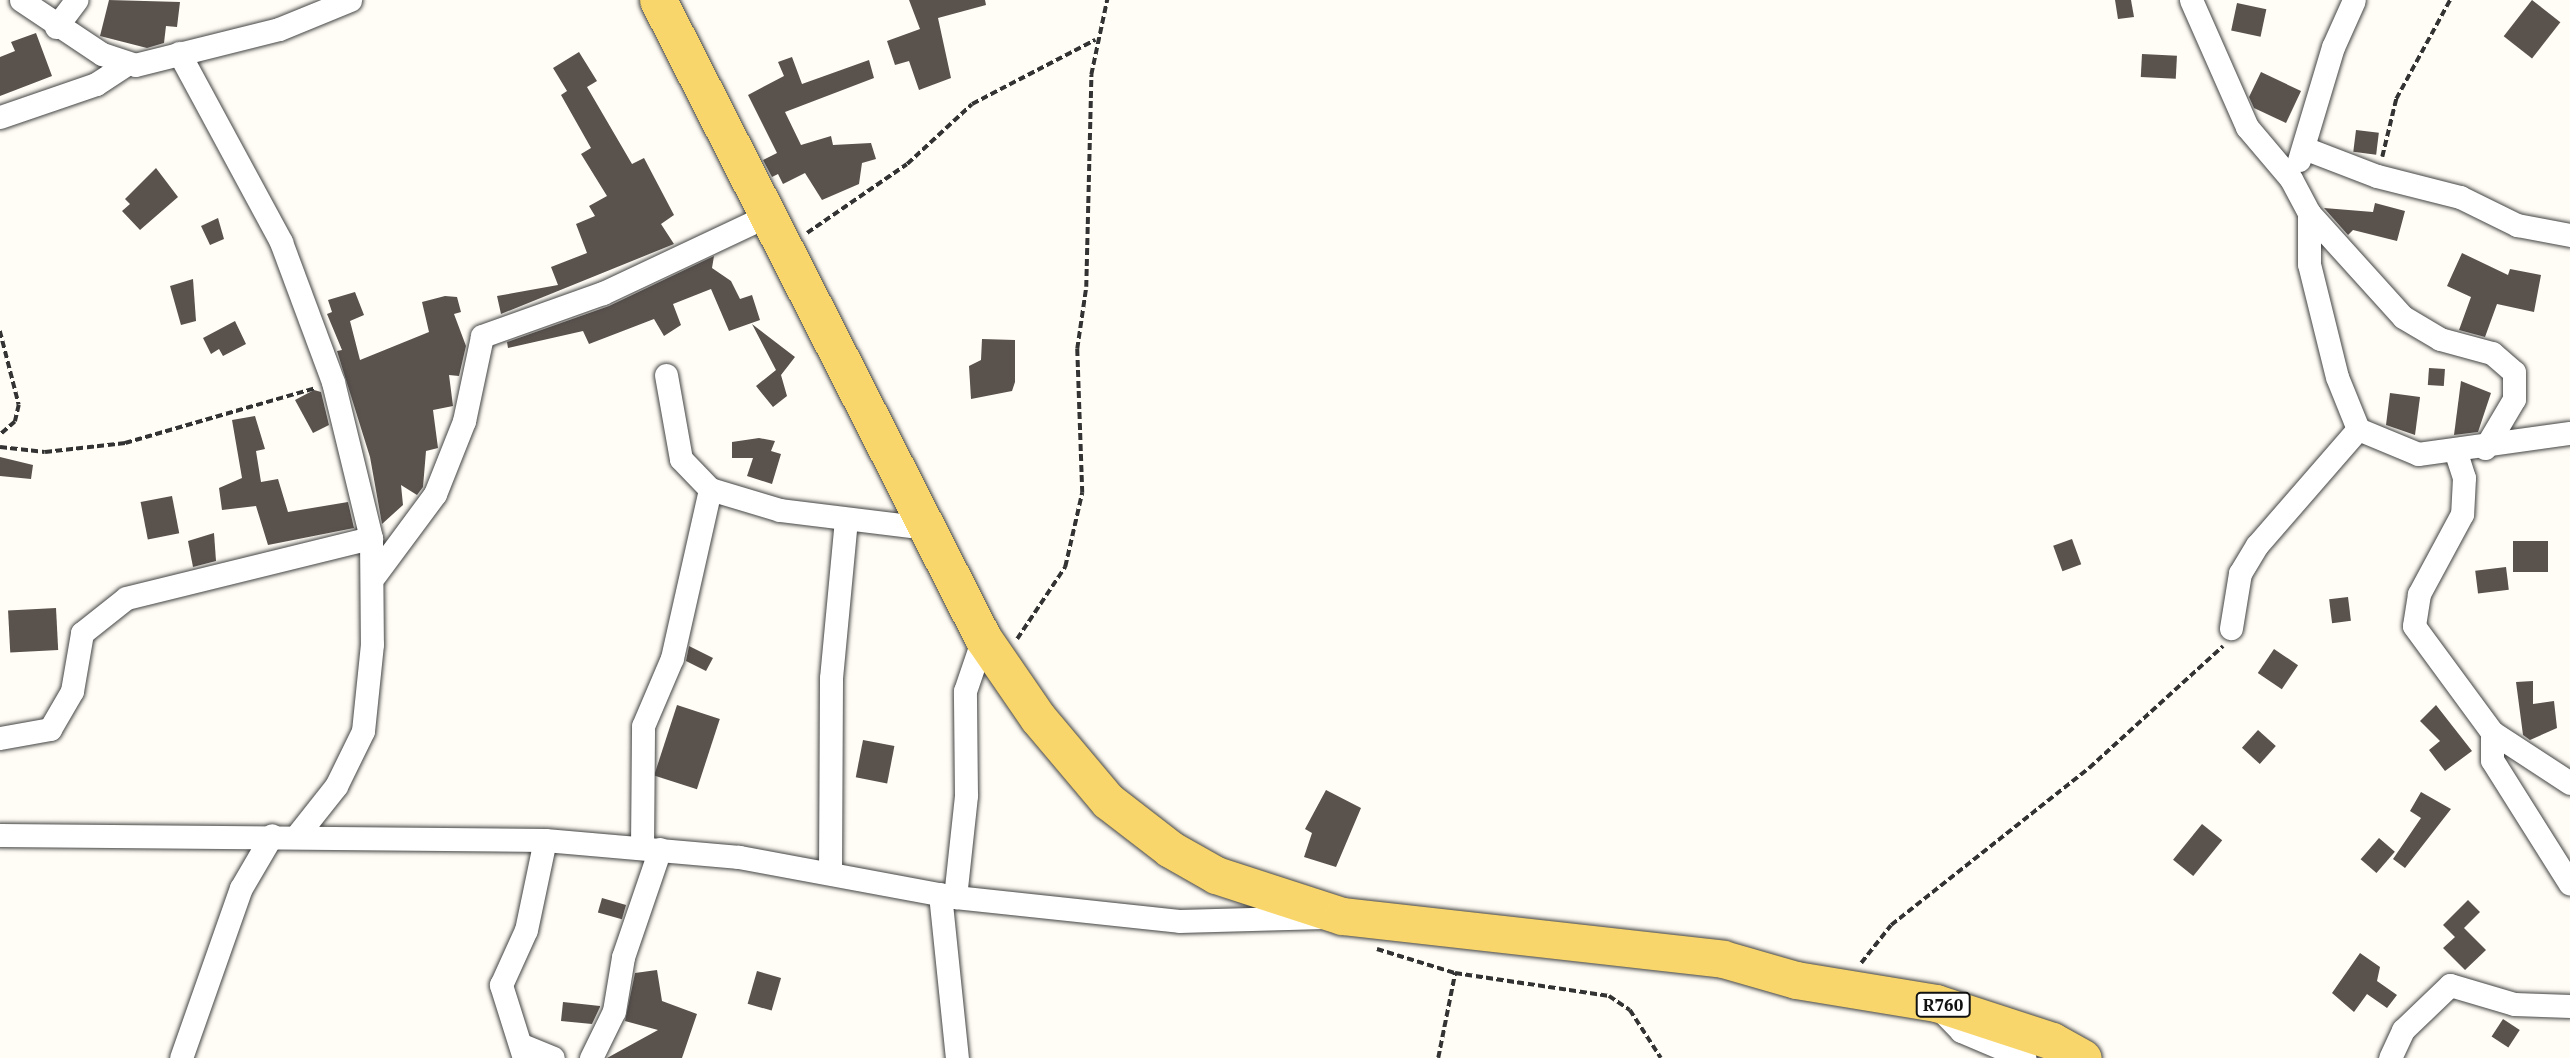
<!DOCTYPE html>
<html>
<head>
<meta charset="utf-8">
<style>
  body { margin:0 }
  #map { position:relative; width:2570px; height:1058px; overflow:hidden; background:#fffdf5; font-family:"IBM Plex Serif",serif }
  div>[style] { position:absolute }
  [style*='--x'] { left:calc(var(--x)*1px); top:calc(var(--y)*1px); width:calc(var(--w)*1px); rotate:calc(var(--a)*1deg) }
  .building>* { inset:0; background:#5a524d; transform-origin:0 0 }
  .path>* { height:3.5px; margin-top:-1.75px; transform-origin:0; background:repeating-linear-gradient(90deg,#333 0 7px,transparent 0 10.5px) }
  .roads { filter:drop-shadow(0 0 2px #444) drop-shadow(0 0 2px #444) }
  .minor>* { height:23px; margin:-11.5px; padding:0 11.5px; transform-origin:11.5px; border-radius:11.5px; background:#fff }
  .primary>* { height:37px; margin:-18.5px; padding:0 18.5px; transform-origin:18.5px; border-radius:18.5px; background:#f9d66b }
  span { translate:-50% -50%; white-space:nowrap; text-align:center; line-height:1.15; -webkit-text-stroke:7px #fff; paint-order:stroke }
  .shield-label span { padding:2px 5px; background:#fff; border:2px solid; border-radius:5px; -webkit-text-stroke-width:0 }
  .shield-label { font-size:16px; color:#111; font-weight:700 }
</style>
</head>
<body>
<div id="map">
  <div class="building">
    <div style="clip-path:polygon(109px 0,180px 2px,177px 27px,166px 26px,164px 43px,147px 48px,100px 36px)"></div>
    <div style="clip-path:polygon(909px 0,985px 0,986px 5px,938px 18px,951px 78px,919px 90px,909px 61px,895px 65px,887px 41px,920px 29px)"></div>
    <div style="clip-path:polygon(2115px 0,2131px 0,2134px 17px,2118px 19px)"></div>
    <div style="left:2532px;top:0;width:36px;height:46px;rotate:38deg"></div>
    <div style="left:2237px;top:3px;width:30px;height:28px;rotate:12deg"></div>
    <div style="clip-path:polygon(36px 33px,52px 76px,0 96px,0 57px,15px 51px,11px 42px)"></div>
    <div style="clip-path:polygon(579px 52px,597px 81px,587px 87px,632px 164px,644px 158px,674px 215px,661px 224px,674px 244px,501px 314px,497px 296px,558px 285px,551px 267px,587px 253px,576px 224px,595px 216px,589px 206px,607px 196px,581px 154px,591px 148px,561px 95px,567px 91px,553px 68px)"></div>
    <div style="left:2142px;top:54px;width:35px;height:23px;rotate:3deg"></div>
    <div style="clip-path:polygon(792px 57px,802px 84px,869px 60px,874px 78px,785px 112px,801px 145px,831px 136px,833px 145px,871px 143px,876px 159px,862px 163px,859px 184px,822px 200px,805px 173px,783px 184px,778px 174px,772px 177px,763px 160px,777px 153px,748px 95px,784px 76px,778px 62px)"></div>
    <div style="clip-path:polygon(2261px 72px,2301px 91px,2286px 123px,2254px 108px,2249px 97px)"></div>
    <div style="left:2356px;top:130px;width:23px;height:22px;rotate:7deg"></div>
    <div style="clip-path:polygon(156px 168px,178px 197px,140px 230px,122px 211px,130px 204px,125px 199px)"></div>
    <div style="clip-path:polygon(2375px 203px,2405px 211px,2397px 241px,2353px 230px,2348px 235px,2324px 208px,2373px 212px)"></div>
    <div style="clip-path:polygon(218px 218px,224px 239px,210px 245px,201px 226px)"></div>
    <div style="clip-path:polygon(2462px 253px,2508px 275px,2510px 269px,2541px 275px,2534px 312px,2497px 304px,2485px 337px,2459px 330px,2471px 297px,2447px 286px)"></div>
    <div style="clip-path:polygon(714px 256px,712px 268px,731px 281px,740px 299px,752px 295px,760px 320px,729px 331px,711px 289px,673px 304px,681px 325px,664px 336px,654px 319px,589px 344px,583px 331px,508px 348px,507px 342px,609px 306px)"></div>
    <div style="clip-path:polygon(193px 279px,196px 321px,181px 325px,170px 286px)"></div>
    <div style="clip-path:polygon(355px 292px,364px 315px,350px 321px,360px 360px,429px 332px,422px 302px,445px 296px,457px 297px,461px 312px,454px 314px,466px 346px,459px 376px,449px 375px,453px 406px,433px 410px,438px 448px,426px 451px,423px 487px,417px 495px,401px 485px,403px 505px,382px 524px,370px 457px,337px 351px,342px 350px,327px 314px,332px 312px,328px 300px)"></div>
    <div style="clip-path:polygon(235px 321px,246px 344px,223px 356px,219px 349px,211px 354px,203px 338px)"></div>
    <div style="clip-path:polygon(752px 324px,795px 357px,781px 375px,787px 396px,773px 407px,756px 386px,776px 370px)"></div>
    <div style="clip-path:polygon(982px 339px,1015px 340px,1015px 382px,1012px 391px,971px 399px,969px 366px,981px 360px)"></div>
    <div style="left:2429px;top:368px;width:16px;height:17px;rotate:4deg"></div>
    <div style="clip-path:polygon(2461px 381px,2491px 393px,2478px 432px,2454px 435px)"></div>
    <div style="clip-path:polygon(314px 390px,321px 392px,329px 425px,313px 433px,295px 400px)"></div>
    <div style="clip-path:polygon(2390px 393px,2420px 397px,2415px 435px,2386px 425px)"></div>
    <div style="clip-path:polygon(255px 416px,265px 449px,256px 451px,261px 482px,278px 479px,288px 512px,348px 502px,354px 528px,268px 545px,256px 506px,222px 510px,219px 488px,242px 478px,232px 420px)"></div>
    <div style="clip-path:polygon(759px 438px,775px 441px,771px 451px,781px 454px,772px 484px,747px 476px,753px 458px,732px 458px,732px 442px)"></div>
    <div style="clip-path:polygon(0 457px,33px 465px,31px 479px,0 476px)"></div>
    <div style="left:172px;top:496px;width:38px;height:32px;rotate:79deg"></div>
    <div style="clip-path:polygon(214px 533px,216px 561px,193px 567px,188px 541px)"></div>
    <div style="left:2072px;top:539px;width:27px;height:20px;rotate:70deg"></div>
    <div style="left:2548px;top:541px;width:31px;height:35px;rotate:90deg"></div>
    <div style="left:2506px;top:567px;width:23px;height:31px;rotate:83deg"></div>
    <div style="left:2348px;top:597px;width:24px;height:19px;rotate:83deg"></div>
    <div style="left:56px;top:608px;width:42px;height:48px;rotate:87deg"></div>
    <div style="clip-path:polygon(689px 646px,713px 658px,706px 671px,686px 661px)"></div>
    <div style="left:2274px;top:649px;width:29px;height:29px;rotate:34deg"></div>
    <div style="clip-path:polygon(2533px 681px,2533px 704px,2554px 701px,2557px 728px,2530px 740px,2523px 735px,2516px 682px)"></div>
    <div style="left:677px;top:705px;width:45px;height:74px;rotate:18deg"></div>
    <div style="clip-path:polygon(2436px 705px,2472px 751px,2445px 771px,2429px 750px,2440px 741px,2420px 721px)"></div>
    <div style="left:2258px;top:730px;width:24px;height:24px;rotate:42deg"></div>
    <div style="left:863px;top:740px;width:32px;height:38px;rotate:11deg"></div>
    <div style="clip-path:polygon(1326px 790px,1361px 808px,1336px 867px,1304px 857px,1312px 833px,1305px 829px)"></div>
    <div style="clip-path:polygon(2421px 792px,2451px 809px,2405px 868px,2393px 859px,2421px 818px,2410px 811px)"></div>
    <div style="left:2202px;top:824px;width:26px;height:46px;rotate:39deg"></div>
    <div style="left:2379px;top:838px;width:21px;height:28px;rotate:41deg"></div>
    <div style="left:602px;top:898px;width:25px;height:15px;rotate:16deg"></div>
    <div style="clip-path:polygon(2468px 900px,2480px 912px,2464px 928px,2486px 950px,2465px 970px,2443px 948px,2455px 937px,2443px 925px)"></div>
    <div style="clip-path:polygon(2360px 953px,2380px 967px,2377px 981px,2397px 995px,2387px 1008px,2367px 994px,2354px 1012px,2332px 993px)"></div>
    <div style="clip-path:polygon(657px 970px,662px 1001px,697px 1014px,682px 1058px,607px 1058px,658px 1030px,625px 1021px,635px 973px)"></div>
    <div style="left:757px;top:971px;width:25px;height:34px;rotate:16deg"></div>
    <div style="clip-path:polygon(563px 1002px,600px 1006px,600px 1007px,592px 1024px,561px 1021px)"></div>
    <div style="left:2503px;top:1019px;width:20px;height:21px;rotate:33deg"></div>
  </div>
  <div class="path">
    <div style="--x:2382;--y:157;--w:60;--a:-76.4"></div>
    <div style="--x:2396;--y:99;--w:113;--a:-61.4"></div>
    <div style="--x:807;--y:233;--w:121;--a:-34.6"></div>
    <div style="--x:907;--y:164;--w:88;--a:-42.7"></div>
    <div style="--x:972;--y:104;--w:139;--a:-27.5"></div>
    <div style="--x:0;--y:331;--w:76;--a:75.6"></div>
    <div style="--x:19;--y:405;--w:17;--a:103"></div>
    <div style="--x:15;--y:422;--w:20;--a:139"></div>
    <div style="--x:0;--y:447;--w:45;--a:6.3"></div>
    <div style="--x:45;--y:452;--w:81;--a:-6.4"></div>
    <div style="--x:125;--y:443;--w:198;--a:-16.1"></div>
    <div style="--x:1017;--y:639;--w:87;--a:-56.3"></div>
    <div style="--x:1065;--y:567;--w:76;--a:-77.1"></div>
    <div style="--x:1082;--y:493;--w:144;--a:-92"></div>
    <div style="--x:1077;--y:349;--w:63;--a:-81.7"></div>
    <div style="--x:1086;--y:287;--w:212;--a:-88.6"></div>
    <div style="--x:1091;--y:75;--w:77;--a:-78"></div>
    <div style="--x:1377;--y:949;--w:82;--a:17.1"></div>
    <div style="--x:1455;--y:973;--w:156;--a:8.5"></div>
    <div style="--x:1609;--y:996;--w:25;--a:34"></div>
    <div style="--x:1630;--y:1010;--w:57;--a:57.1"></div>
    <div style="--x:1861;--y:963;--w:48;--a:-51.7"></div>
    <div style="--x:1891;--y:925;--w:253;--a:-38.4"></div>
    <div style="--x:2089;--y:768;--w:181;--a:-42.3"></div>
    <div style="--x:1438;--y:1058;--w:87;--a:-78.7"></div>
  </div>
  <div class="roads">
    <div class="minor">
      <div style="--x:21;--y:0;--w:97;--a:33.7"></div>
      <div style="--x:102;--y:54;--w:35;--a:18"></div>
      <div style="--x:135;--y:65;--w:148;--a:-14"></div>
      <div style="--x:279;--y:29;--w:77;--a:-22.2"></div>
      <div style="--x:2191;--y:0;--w:139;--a:66.2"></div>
      <div style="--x:2247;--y:127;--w:68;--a:49.8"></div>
      <div style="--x:2291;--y:179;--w:38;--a:62"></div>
      <div style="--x:2309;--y:213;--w:51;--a:90"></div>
      <div style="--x:2309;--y:264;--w:116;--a:76.1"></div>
      <div style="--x:2337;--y:377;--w:56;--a:68"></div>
      <div style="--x:2358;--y:429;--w:154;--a:131"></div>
      <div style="--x:2257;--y:545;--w:33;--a:121"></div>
      <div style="--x:2240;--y:573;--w:56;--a:99.3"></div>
      <div style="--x:56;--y:27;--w:34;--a:-53"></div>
      <div style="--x:179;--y:53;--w:215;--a:61.6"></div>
      <div style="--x:281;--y:242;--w:149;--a:69.6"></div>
      <div style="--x:333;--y:382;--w:161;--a:76.3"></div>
      <div style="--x:371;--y:538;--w:106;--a:89.5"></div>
      <div style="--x:372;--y:644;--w:87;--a:95.9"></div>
      <div style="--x:363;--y:731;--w:61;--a:116.1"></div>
      <div style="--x:336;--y:786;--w:61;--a:128.4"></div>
      <div style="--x:0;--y:117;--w:102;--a:-19"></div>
      <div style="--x:96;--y:84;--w:35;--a:-33"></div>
      <div style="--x:2304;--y:148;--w:78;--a:21"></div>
      <div style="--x:2377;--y:176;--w:86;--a:14.2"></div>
      <div style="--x:2460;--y:197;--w:64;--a:26.2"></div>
      <div style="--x:2517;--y:225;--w:54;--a:10.7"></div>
      <div style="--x:2299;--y:160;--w:118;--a:-73.3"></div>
      <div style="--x:2333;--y:47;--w:51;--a:-65.9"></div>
      <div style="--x:2309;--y:213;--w:140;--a:47.9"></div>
      <div style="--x:2403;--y:317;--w:43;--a:30.7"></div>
      <div style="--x:2440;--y:339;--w:54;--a:15.1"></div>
      <div style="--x:2492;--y:353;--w:29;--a:41"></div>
      <div style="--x:2514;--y:372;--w:27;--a:90"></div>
      <div style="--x:2514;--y:399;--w:57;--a:120.6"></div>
      <div style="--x:666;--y:375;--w:85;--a:79.9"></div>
      <div style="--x:681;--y:459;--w:42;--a:46"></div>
      <div style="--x:710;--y:489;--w:73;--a:16.7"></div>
      <div style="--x:780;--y:510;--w:147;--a:7"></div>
      <div style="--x:2358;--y:429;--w:65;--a:22.6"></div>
      <div style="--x:2418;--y:454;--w:153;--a:-7.9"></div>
      <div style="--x:2456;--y:453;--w:26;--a:72"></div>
      <div style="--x:2464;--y:478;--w:36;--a:93"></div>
      <div style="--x:2462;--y:514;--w:91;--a:118.3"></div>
      <div style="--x:2419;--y:594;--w:32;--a:99"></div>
      <div style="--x:2414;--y:626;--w:132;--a:53.7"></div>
      <div style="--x:2492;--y:732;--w:93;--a:33.2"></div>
      <div style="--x:375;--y:575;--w:101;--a:-53.5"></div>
      <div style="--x:435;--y:494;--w:79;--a:-68.3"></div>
      <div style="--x:464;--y:421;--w:87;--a:-78"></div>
      <div style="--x:482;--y:336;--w:128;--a:-19.6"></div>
      <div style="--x:603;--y:293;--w:183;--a:-25.2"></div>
      <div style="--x:2492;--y:732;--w:28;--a:90"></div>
      <div style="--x:2492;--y:760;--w:146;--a:57.8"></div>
      <div style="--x:0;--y:738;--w:51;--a:-10.2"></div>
      <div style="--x:50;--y:729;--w:44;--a:-59.9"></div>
      <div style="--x:72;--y:691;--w:59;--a:-80.2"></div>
      <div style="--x:82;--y:633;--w:56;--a:-38.5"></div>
      <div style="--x:126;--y:598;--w:252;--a:-13.8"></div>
      <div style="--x:0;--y:835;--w:545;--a:0.53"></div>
      <div style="--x:545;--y:840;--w:195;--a:5"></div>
      <div style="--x:739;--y:857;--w:220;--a:10.5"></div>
      <div style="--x:955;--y:897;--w:225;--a:6.1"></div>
      <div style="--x:1179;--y:921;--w:145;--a:-1.6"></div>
      <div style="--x:642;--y:847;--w:121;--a:-89.5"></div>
      <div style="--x:643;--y:726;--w:74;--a:-66.9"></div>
      <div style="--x:672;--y:658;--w:173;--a:-77.3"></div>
      <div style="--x:830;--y:873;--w:195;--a:-89.7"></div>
      <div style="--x:831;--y:678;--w:159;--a:-84.6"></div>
      <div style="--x:940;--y:894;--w:165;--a:84.1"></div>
      <div style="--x:955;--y:897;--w:103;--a:-83.8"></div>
      <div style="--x:966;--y:795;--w:104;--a:-90.6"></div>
      <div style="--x:965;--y:691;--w:56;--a:-71.2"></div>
      <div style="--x:1939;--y:1008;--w:32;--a:46"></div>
      <div style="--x:1961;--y:1031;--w:69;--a:22.9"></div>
      <div style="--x:524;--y:1046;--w:31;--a:22"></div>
      <div style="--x:181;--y:1058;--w:180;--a:-70.6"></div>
      <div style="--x:241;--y:888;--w:61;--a:-59.7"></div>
      <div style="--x:524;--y:1058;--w:77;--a:-107.5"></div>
      <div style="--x:501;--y:985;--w:60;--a:-65.6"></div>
      <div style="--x:526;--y:930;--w:92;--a:-78.1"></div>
      <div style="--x:591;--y:1058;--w:52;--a:-63.9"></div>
      <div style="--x:614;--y:1011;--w:55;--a:-80.5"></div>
      <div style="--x:623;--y:957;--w:114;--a:-71.1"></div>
      <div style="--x:2390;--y:1058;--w:31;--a:-65"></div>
      <div style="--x:2403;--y:1030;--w:65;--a:-43.8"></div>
      <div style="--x:2450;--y:985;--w:67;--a:16.5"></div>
      <div style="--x:2514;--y:1004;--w:56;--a:2"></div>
    </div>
    <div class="primary">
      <div style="--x:658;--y:0;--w:716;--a:63.01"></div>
      <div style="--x:983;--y:638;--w:97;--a:55.5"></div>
      <div style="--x:1038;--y:718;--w:109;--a:49.9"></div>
      <div style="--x:1108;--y:801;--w:78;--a:37.7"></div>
      <div style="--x:1170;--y:849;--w:53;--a:29.5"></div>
      <div style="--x:1216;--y:875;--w:133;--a:18"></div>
      <div style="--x:1342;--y:916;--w:383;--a:6.4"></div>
      <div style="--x:1723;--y:959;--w:76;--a:16"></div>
      <div style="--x:1796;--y:980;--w:142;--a:9.3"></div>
      <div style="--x:1936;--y:1003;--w:122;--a:18.1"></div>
      <div style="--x:2052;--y:1041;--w:35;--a:29"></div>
    </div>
  </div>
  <div class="shield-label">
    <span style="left:1943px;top:1005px">R760</span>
  </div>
</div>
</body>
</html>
